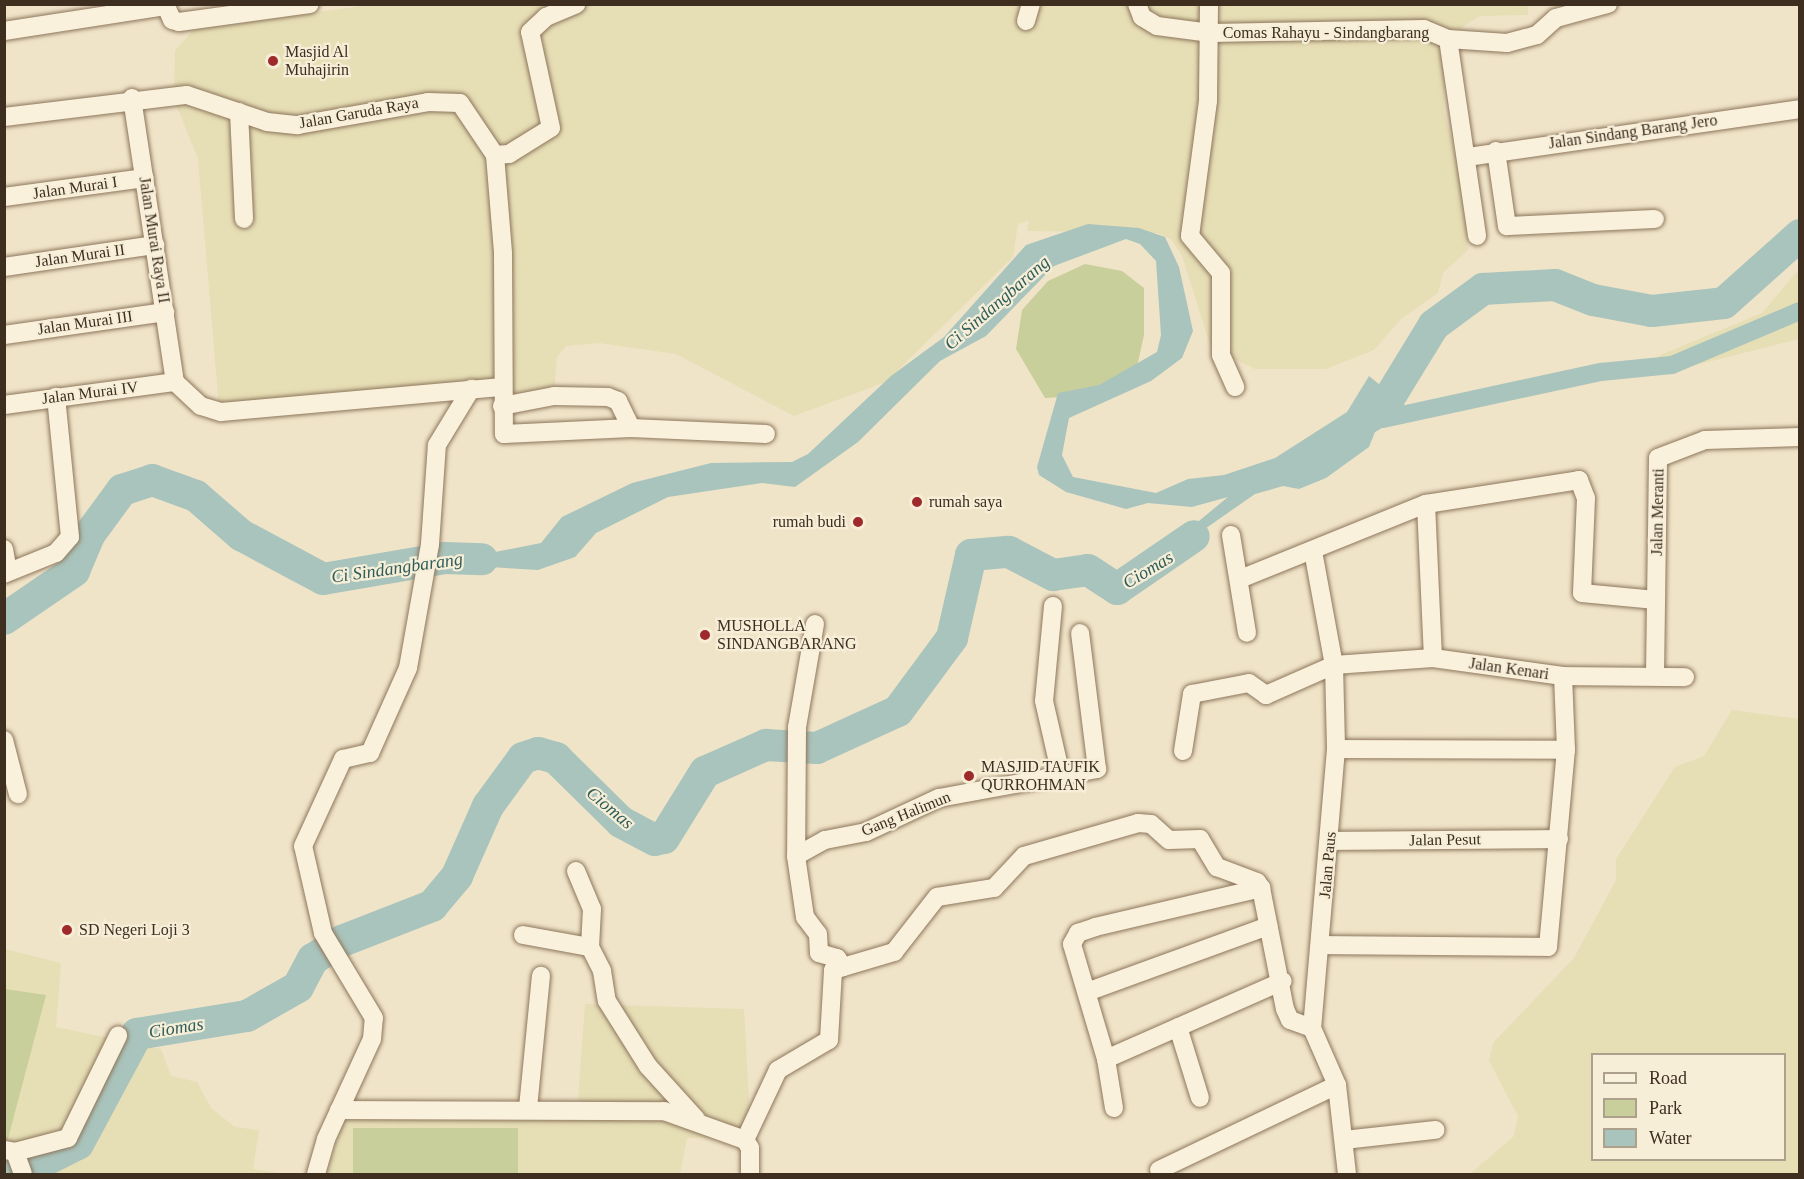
<!DOCTYPE html>
<html>
<head>
<meta charset="utf-8">
<style>
  body { margin:0 }
  #map { position:relative; width:1804px; height:1179px; overflow:hidden; background:#f0e4c8; font-family:Georgia,serif }
  div>[style] { position:absolute }
  [style*='--x'] { left:calc(var(--x)*1px); top:calc(var(--y)*1px); width:calc(var(--w)*1px); rotate:calc(var(--a)*1deg) }
  .farmland>* { inset:0; background:#e6deb5 }
  .green>* { inset:0; background:#c9cf9b; transform-origin:0 0 }
  .water>* { inset:0; background:#a9c4bc }
  .canal>* { height:18px; margin:-9px; padding:0 9px; transform-origin:9px; border-radius:9px; background:#a9c4bc }
  .river>* { height:32px; margin:-16px; padding:0 16px; transform-origin:16px; border-radius:16px; background:#a9c4bc }
  .roads { filter:drop-shadow(0 0 2px #8d765c) drop-shadow(0 0 2px #8d765c) }
  .minor>* { height:18px; margin:-9px; padding:0 9px; transform-origin:9px; border-radius:9px; background:#faf1dc }
  .dots>* { width:16px; height:16px; translate:-50% -50%; box-sizing:border-box; border:3px solid #f7eed8; border-radius:50% }
  span { translate:-50% -50%; white-space:nowrap; text-align:center; line-height:1.15; -webkit-text-stroke:4.5px #f7eed8; paint-order:stroke }
  .street-label { font-size:16px; color:#3d2e20 }
  .poi-label { font-size:16px; color:#3d2e20 }
  .left { translate:0 -50%; text-align:left }
  .right { translate:-100% -50%; text-align:right }
  .water-label { font-size:18px; color:#2f5d5a; font-style:italic }
  .frame { position:absolute; inset:0; border:6px solid #3d2e20; pointer-events:none }
  .legend { position:absolute; left:1591px; top:1053px; width:195px; height:108px; box-sizing:border-box; background:#f7eed8; border:2px solid #ada18e; margin:0; padding:8px 10px; list-style:none; font-size:18px; color:#3d2e20 }
  .legend li { display:flex; align-items:center; gap:12px; height:30px }
  .legend b { width:30px; border:2px solid #ada18e }
</style>
</head>
<body>
<div id="map">
  <div class="farmland">
    <div style="clip-path:polygon(377px 4px,1528px 5px,1528px 15px,1480px 16px,1468px 23px,1453px 36px,1444px 69px,1444px 111px,1462px 181px,1468px 250px,1443px 273px,1438px 293px,1401px 319px,1374px 350px,1326px 369px,1255px 369px,1211px 348px,1182px 256px,1171px 239px,1157px 233px,1027px 231px,1029px 220px,1018px 224px,1013px 257px,886px 382px,794px 416px,676px 354px,599px 343px,566px 346px,557px 357px,554px 391px,219px 407px,198px 159px,174px 99px,175px 51px,194px 29px)"></div>
    <div style="clip-path:polygon(1799px 269px,1799px 339px,1668px 372px,1658px 356px,1762px 313px)"></div>
    <div style="clip-path:polygon(evenodd,1732px 710px,1799px 719px,1799px 1174px,1470px 1174px,1514px 1136px,1518px 1116px,1489px 1061px,1493px 1043px,1574px 958px,1616px 880px,1616px 859px,1675px 767px,1704px 756px,1732px 710px,1784px 1054px,1784px 1160px,1592px 1160px,1592px 1054px,1784px 1054px)"></div>
    <div style="clip-path:polygon(5px 949px,61px 963px,56px 1027px,161px 1049px,171px 1076px,197px 1082px,211px 1108px,235px 1127px,259px 1130px,253px 1169px,288px 1174px,5px 1174px)"></div>
    <div style="clip-path:polygon(585px 1004px,744px 1009px,751px 1136px,687px 1138px,680px 1174px,327px 1174px,343px 1119px,603px 1118px,578px 1099px)"></div>
  </div>
  <div class="green">
    <div style="clip-path:polygon(1085px 264px,1122px 271px,1144px 288px,1144px 335px,1137px 367px,1096px 395px,1045px 398px,1016px 349px,1022px 310px,1048px 281px)"></div>
    <div style="clip-path:polygon(5px 989px,46px 995px,5px 1150px)"></div>
    <div style="left:518px;top:1128px;width:46px;height:165px;rotate:90deg"></div>
  </div>
  <div class="water">
    <div style="clip-path:polygon(1088px 224px,1139px 228px,1165px 237px,1179px 267px,1193px 331px,1182px 358px,1151px 381px,1069px 418px,1062px 455px,1073px 477px,1156px 493px,1188px 479px,1224px 475px,1275px 458px,1347px 412px,1369px 376px,1407px 407px,1407px 414px,1375px 432px,1369px 447px,1326px 478px,1299px 489px,1283px 486px,1255px 494px,1199px 533px,1186px 553px,1147px 571px,1148px 563px,1228px 497px,1192px 507px,1148px 503px,1126px 509px,1066px 492px,1039px 475px,1037px 467px,1058px 393px,1099px 385px,1157px 352px,1161px 335px,1156px 261px,1140px 244px,1126px 239px,1054px 266px,986px 336px,940px 361px,858px 442px,795px 487px,762px 483px,668px 497px,596px 533px,575px 557px,538px 570px,438px 564px,441px 548px,485px 554px,541px 543px,562px 517px,632px 483px,711px 463px,792px 462px,808px 454px,891px 376px,944px 337px,1026px 245px)"></div>
  </div>
  <div class="canal">
    <div style="--x:1383;--y:419;--w:223;--a:-12.2"></div>
    <div style="--x:1601;--y:372;--w:71;--a:-5.6"></div>
    <div style="--x:1672;--y:365;--w:139;--a:-22.9"></div>
  </div>
  <div class="river">
    <div style="--x:1359;--y:424;--w:38;--a:-40"></div>
    <div style="--x:1388;--y:400;--w:88;--a:-58.5"></div>
    <div style="--x:1434;--y:325;--w:61;--a:-36.3"></div>
    <div style="--x:1483;--y:289;--w:72;--a:-3.2"></div>
    <div style="--x:1555;--y:285;--w:41;--a:21.5"></div>
    <div style="--x:1593;--y:300;--w:60;--a:10.6"></div>
    <div style="--x:1652;--y:311;--w:72;--a:-6.3"></div>
    <div style="--x:1724;--y:303;--w:102;--a:-41.8"></div>
    <div style="--x:4;--y:619;--w:85;--a:-34.4"></div>
    <div style="--x:74;--y:571;--w:39;--a:-67"></div>
    <div style="--x:89;--y:535;--w:56;--a:-53.7"></div>
    <div style="--x:122;--y:490;--w:32;--a:-18"></div>
    <div style="--x:152;--y:480;--w:47;--a:20"></div>
    <div style="--x:196;--y:496;--w:60;--a:40.9"></div>
    <div style="--x:241;--y:535;--w:93;--a:28.2"></div>
    <div style="--x:323;--y:579;--w:124;--a:-9.8"></div>
    <div style="--x:445;--y:558;--w:37;--a:2"></div>
    <div style="--x:4;--y:1159;--w:40;--a:2.9"></div>
    <div style="--x:44;--y:1161;--w:38;--a:-27"></div>
    <div style="--x:78;--y:1144;--w:125;--a:-61.8"></div>
    <div style="--x:137;--y:1034;--w:111;--a:-9.3"></div>
    <div style="--x:247;--y:1016;--w:59;--a:-29.6"></div>
    <div style="--x:298;--y:987;--w:32;--a:-62"></div>
    <div style="--x:313;--y:959;--w:34;--a:-32"></div>
    <div style="--x:342;--y:941;--w:97;--a:-21.3"></div>
    <div style="--x:432;--y:906;--w:39;--a:-50"></div>
    <div style="--x:457;--y:876;--w:77;--a:-66.1"></div>
    <div style="--x:488;--y:806;--w:59;--a:-53.9"></div>
    <div style="--x:523;--y:758;--w:16;--a:-18"></div>
    <div style="--x:538;--y:753;--w:19;--a:16"></div>
    <div style="--x:556;--y:758;--w:91;--a:44.6"></div>
    <div style="--x:621;--y:822;--w:38;--a:28"></div>
    <div style="--x:655;--y:840;--w:9;--a:-13"></div>
    <div style="--x:664;--y:838;--w:78;--a:-58.2"></div>
    <div style="--x:705;--y:772;--w:67;--a:-23.9"></div>
    <div style="--x:766;--y:745;--w:51;--a:3.4"></div>
    <div style="--x:817;--y:748;--w:89;--a:-24.6"></div>
    <div style="--x:898;--y:711;--w:91;--a:-53.5"></div>
    <div style="--x:952;--y:638;--w:85;--a:-77.1"></div>
    <div style="--x:971;--y:555;--w:38;--a:-5"></div>
    <div style="--x:1009;--y:552;--w:50;--a:27.6"></div>
    <div style="--x:1053;--y:575;--w:35;--a:-8"></div>
    <div style="--x:1088;--y:570;--w:35;--a:33"></div>
    <div style="--x:1117;--y:589;--w:93;--a:-34.5"></div>
  </div>
  <div class="roads">
    <div class="minor">
      <div style="--x:165;--y:4;--w:17;--a:66"></div>
      <div style="--x:172;--y:20;--w:7;--a:16"></div>
      <div style="--x:179;--y:22;--w:132;--a:-7.8"></div>
      <div style="--x:1137;--y:4;--w:14;--a:69"></div>
      <div style="--x:1142;--y:17;--w:17;--a:31"></div>
      <div style="--x:1157;--y:26;--w:54;--a:7.4"></div>
      <div style="--x:1211;--y:33;--w:213;--a:-1.1"></div>
      <div style="--x:1424;--y:29;--w:26;--a:23"></div>
      <div style="--x:1448;--y:39;--w:59;--a:3.9"></div>
      <div style="--x:1507;--y:43;--w:31;--a:-15"></div>
      <div style="--x:1537;--y:35;--w:25;--a:-42"></div>
      <div style="--x:1556;--y:18;--w:54;--a:-15.1"></div>
      <div style="--x:1209;--y:4;--w:97;--a:90.6"></div>
      <div style="--x:1208;--y:101;--w:136;--a:97.6"></div>
      <div style="--x:1190;--y:236;--w:48;--a:50"></div>
      <div style="--x:1221;--y:273;--w:82;--a:90"></div>
      <div style="--x:1221;--y:355;--w:35;--a:66"></div>
      <div style="--x:1026;--y:21;--w:18;--a:-74"></div>
      <div style="--x:4;--y:31;--w:163;--a:-8.8"></div>
      <div style="--x:1448;--y:39;--w:199;--a:81.6"></div>
      <div style="--x:132;--y:98;--w:287;--a:81.4"></div>
      <div style="--x:239;--y:112;--w:107;--a:87.3"></div>
      <div style="--x:4;--y:117;--w:184;--a:-6.9"></div>
      <div style="--x:187;--y:95;--w:84;--a:18.6"></div>
      <div style="--x:267;--y:122;--w:31;--a:6"></div>
      <div style="--x:298;--y:125;--w:132;--a:-10"></div>
      <div style="--x:428;--y:102;--w:32;--a:2"></div>
      <div style="--x:460;--y:103;--w:63;--a:56.1"></div>
      <div style="--x:495;--y:155;--w:98;--a:85.3"></div>
      <div style="--x:503;--y:253;--w:181;--a:89.7"></div>
      <div style="--x:504;--y:434;--w:127;--a:-2.7"></div>
      <div style="--x:631;--y:428;--w:135;--a:2.5"></div>
      <div style="--x:1496;--y:151;--w:76;--a:81.7"></div>
      <div style="--x:1507;--y:226;--w:148;--a:-2.7"></div>
      <div style="--x:495;--y:155;--w:14;--a:-4"></div>
      <div style="--x:509;--y:154;--w:49;--a:-31.8"></div>
      <div style="--x:551;--y:128;--w:98;--a:-102.3"></div>
      <div style="--x:530;--y:32;--w:22;--a:-43"></div>
      <div style="--x:546;--y:17;--w:33;--a:-23"></div>
      <div style="--x:1467;--y:157;--w:336;--a:-8.2"></div>
      <div style="--x:4;--y:197;--w:142;--a:-7.7"></div>
      <div style="--x:4;--y:267;--w:153;--a:-8.3"></div>
      <div style="--x:4;--y:335;--w:163;--a:-8.1"></div>
      <div style="--x:175;--y:382;--w:35;--a:43"></div>
      <div style="--x:201;--y:406;--w:21;--a:17"></div>
      <div style="--x:221;--y:412;--w:280;--a:-5.1"></div>
      <div style="--x:4;--y:405;--w:173;--a:-7.7"></div>
      <div style="--x:502;--y:406;--w:53;--a:-10.9"></div>
      <div style="--x:554;--y:396;--w:54;--a:1.1"></div>
      <div style="--x:608;--y:397;--w:11;--a:22"></div>
      <div style="--x:618;--y:401;--w:30;--a:64"></div>
      <div style="--x:1426;--y:504;--w:154;--a:87.4"></div>
      <div style="--x:1231;--y:535;--w:99;--a:80.7"></div>
      <div style="--x:4;--y:549;--w:23;--a:80"></div>
      <div style="--x:1313;--y:551;--w:116;--a:79.6"></div>
      <div style="--x:1334;--y:665;--w:84;--a:88.6"></div>
      <div style="--x:1336;--y:749;--w:280;--a:94.9"></div>
      <div style="--x:1312;--y:1028;--w:62;--a:66.3"></div>
      <div style="--x:1337;--y:1085;--w:90;--a:83.6"></div>
      <div style="--x:4;--y:574;--w:56;--a:-22"></div>
      <div style="--x:56;--y:553;--w:21;--a:-49"></div>
      <div style="--x:70;--y:537;--w:141;--a:-95.7"></div>
      <div style="--x:1240;--y:579;--w:201;--a:-22"></div>
      <div style="--x:1426;--y:504;--w:155;--a:-8.9"></div>
      <div style="--x:1579;--y:480;--w:19;--a:69"></div>
      <div style="--x:1586;--y:498;--w:95;--a:92.4"></div>
      <div style="--x:1582;--y:593;--w:74;--a:5.4"></div>
      <div style="--x:1053;--y:606;--w:95;--a:95.4"></div>
      <div style="--x:1044;--y:701;--w:72;--a:77.1"></div>
      <div style="--x:815;--y:624;--w:105;--a:99.9"></div>
      <div style="--x:797;--y:727;--w:129;--a:90.4"></div>
      <div style="--x:796;--y:856;--w:62;--a:81.6"></div>
      <div style="--x:805;--y:917;--w:21;--a:53"></div>
      <div style="--x:818;--y:934;--w:19;--a:87"></div>
      <div style="--x:819;--y:953;--w:19;--a:16"></div>
      <div style="--x:837;--y:958;--w:11;--a:56"></div>
      <div style="--x:1655;--y:675;--w:217;--a:-89.2"></div>
      <div style="--x:1658;--y:458;--w:50;--a:-21"></div>
      <div style="--x:1705;--y:440;--w:95;--a:-1.8"></div>
      <div style="--x:4;--y:740;--w:56;--a:75.5"></div>
      <div style="--x:1336;--y:749;--w:230;--a:0.2"></div>
      <div style="--x:1183;--y:751;--w:58;--a:-81"></div>
      <div style="--x:1192;--y:694;--w:58;--a:-10.9"></div>
      <div style="--x:1249;--y:683;--w:21;--a:35"></div>
      <div style="--x:1266;--y:695;--w:74;--a:-23.8"></div>
      <div style="--x:1334;--y:665;--w:99;--a:-4"></div>
      <div style="--x:1433;--y:658;--w:131;--a:7.9"></div>
      <div style="--x:1563;--y:676;--w:122;--a:0.5"></div>
      <div style="--x:1330;--y:841;--w:229;--a:-0.5"></div>
      <div style="--x:796;--y:856;--w:33;--a:-29"></div>
      <div style="--x:825;--y:840;--w:42;--a:-11"></div>
      <div style="--x:866;--y:832;--w:81;--a:-25"></div>
      <div style="--x:939;--y:798;--w:161;--a:-10.4"></div>
      <div style="--x:1097;--y:769;--w:137;--a:-97.1"></div>
      <div style="--x:576;--y:871;--w:41;--a:67.2"></div>
      <div style="--x:592;--y:909;--w:38;--a:93"></div>
      <div style="--x:590;--y:947;--w:27;--a:63"></div>
      <div style="--x:602;--y:971;--w:30;--a:81"></div>
      <div style="--x:607;--y:1001;--w:77;--a:57.8"></div>
      <div style="--x:648;--y:1066;--w:72;--a:47.8"></div>
      <div style="--x:523;--y:935;--w:68;--a:10.2"></div>
      <div style="--x:1322;--y:945;--w:226;--a:0.5"></div>
      <div style="--x:1548;--y:947;--w:198;--a:-84.8"></div>
      <div style="--x:1566;--y:750;--w:74;--a:-92.3"></div>
      <div style="--x:1087;--y:992;--w:193;--a:-20"></div>
      <div style="--x:1178;--y:1027;--w:74;--a:72.8"></div>
      <div style="--x:1106;--y:1059;--w:193;--a:-23.8"></div>
      <div style="--x:528;--y:1108;--w:133;--a:-84.4"></div>
      <div style="--x:1114;--y:1108;--w:50;--a:-99.3"></div>
      <div style="--x:1106;--y:1059;--w:120;--a:-106.5"></div>
      <div style="--x:1072;--y:944;--w:13;--a:-61"></div>
      <div style="--x:1078;--y:933;--w:18;--a:-19"></div>
      <div style="--x:1095;--y:927;--w:171;--a:-13.2"></div>
      <div style="--x:1261;--y:888;--w:123;--a:78.8"></div>
      <div style="--x:1285;--y:1009;--w:12;--a:66"></div>
      <div style="--x:1290;--y:1020;--w:23;--a:20"></div>
      <div style="--x:339;--y:1110;--w:325;--a:0.2"></div>
      <div style="--x:664;--y:1111;--w:86;--a:19.7"></div>
      <div style="--x:745;--y:1140;--w:9;--a:58"></div>
      <div style="--x:750;--y:1148;--w:26;--a:90"></div>
      <div style="--x:745;--y:1140;--w:77;--a:-64.8"></div>
      <div style="--x:778;--y:1070;--w:59;--a:-30.5"></div>
      <div style="--x:829;--y:1040;--w:70;--a:-86.7"></div>
      <div style="--x:833;--y:970;--w:64;--a:-16.4"></div>
      <div style="--x:894;--y:952;--w:70;--a:-52"></div>
      <div style="--x:937;--y:897;--w:58;--a:-9"></div>
      <div style="--x:994;--y:888;--w:44;--a:-46.8"></div>
      <div style="--x:1024;--y:856;--w:119;--a:-16.1"></div>
      <div style="--x:1138;--y:823;--w:13;--a:4"></div>
      <div style="--x:1151;--y:824;--w:24;--a:42"></div>
      <div style="--x:1169;--y:840;--w:31;--a:-2"></div>
      <div style="--x:1200;--y:839;--w:33;--a:59"></div>
      <div style="--x:1217;--y:867;--w:43;--a:20.6"></div>
      <div style="--x:1257;--y:882;--w:7;--a:56"></div>
      <div style="--x:1344;--y:1140;--w:92;--a:-6.3"></div>
      <div style="--x:5;--y:1150;--w:10;--a:11"></div>
      <div style="--x:15;--y:1152;--w:23;--a:70"></div>
      <div style="--x:15;--y:1152;--w:55;--a:-14.8"></div>
      <div style="--x:68;--y:1138;--w:114;--a:-63.9"></div>
      <div style="--x:1159;--y:1170;--w:197;--a:-25.5"></div>
      <div style="--x:316;--y:1174;--w:36;--a:-74"></div>
      <div style="--x:326;--y:1139;--w:110;--a:-65.3"></div>
      <div style="--x:372;--y:1039;--w:21;--a:-85"></div>
      <div style="--x:374;--y:1018;--w:99;--a:-121"></div>
      <div style="--x:323;--y:933;--w:89;--a:-102.9"></div>
      <div style="--x:303;--y:846;--w:96;--a:-65.3"></div>
      <div style="--x:343;--y:759;--w:28;--a:-13"></div>
      <div style="--x:370;--y:753;--w:93;--a:-65.9"></div>
      <div style="--x:408;--y:668;--w:126;--a:-79.9"></div>
      <div style="--x:430;--y:544;--w:99;--a:-86"></div>
      <div style="--x:437;--y:445;--w:66;--a:-58.7"></div>
    </div>
  </div>
  <div class="dots">
    <div style="left:273px;top:61px;background:#9e2a2b"></div>
    <div style="left:917px;top:502px;background:#9e2a2b"></div>
    <div style="left:858px;top:522px;background:#9e2a2b"></div>
    <div style="left:705px;top:635px;background:#9e2a2b"></div>
    <div style="left:969px;top:776px;background:#9e2a2b"></div>
    <div style="left:67px;top:930px;background:#9e2a2b"></div>
  </div>
  <div class="street-label">
    <span style="left:1326px;top:33px">Comas Rahayu - Sindangbarang</span>
    <span style="left:359px;top:113px;rotate:-10deg">Jalan Garuda Raya</span>
    <span style="left:1633px;top:132px;rotate:-8deg">Jalan Sindang Barang Jero</span>
    <span style="left:75px;top:188px;rotate:-8deg">Jalan Murai I</span>
    <span style="left:154px;top:240px;rotate:81deg">Jalan Murai Raya II</span>
    <span style="left:80px;top:256px;rotate:-8deg">Jalan Murai II</span>
    <span style="left:85px;top:323px;rotate:-8deg">Jalan Murai III</span>
    <span style="left:90px;top:393px;rotate:-7deg">Jalan Murai IV</span>
    <span style="left:1658px;top:512px;rotate:-89deg">Jalan Meranti</span>
    <span style="left:1509px;top:669px;rotate:8deg">Jalan Kenari</span>
    <span style="left:906px;top:814px;rotate:-22deg">Gang Halimun</span>
    <span style="left:1445px;top:840px;rotate:-1deg">Jalan Pesut</span>
    <span style="left:1328px;top:865px;rotate:-85deg">Jalan Paus</span>
  </div>
  <div class="poi-label">
    <span class="left" style="left:285px;top:61px">Masjid Al<br>Muhajirin</span>
    <span class="left" style="left:929px;top:502px">rumah saya</span>
    <span class="right" style="left:846px;top:522px">rumah budi</span>
    <span class="left" style="left:717px;top:635px">MUSHOLLA<br>SINDANGBARANG</span>
    <span class="left" style="left:981px;top:776px">MASJID TAUFIK<br>QURROHMAN</span>
    <span class="left" style="left:79px;top:930px">SD Negeri Loji 3</span>
  </div>
  <div class="water-label">
    <span style="left:997px;top:303px;rotate:-41deg">Ci Sindangbarang</span>
    <span style="left:397px;top:568px;rotate:-8deg">Ci Sindangbarang</span>
    <span style="left:1148px;top:570px;rotate:-31deg">Ciomas</span>
    <span style="left:610px;top:808px;rotate:40deg">Ciomas</span>
    <span style="left:176px;top:1028px;rotate:-9deg">Ciomas</span>
  </div>
  <div class="frame"></div>
  <ul class="legend">
  <li><b style="height:8px;background:#faf1dc"></b>Road</li>
  <li><b style="height:16px;background:#c9cf9b"></b>Park</li>
  <li><b style="height:16px;background:#a9c4bc"></b>Water</li>
  </ul>
</div>
</body>
</html>
